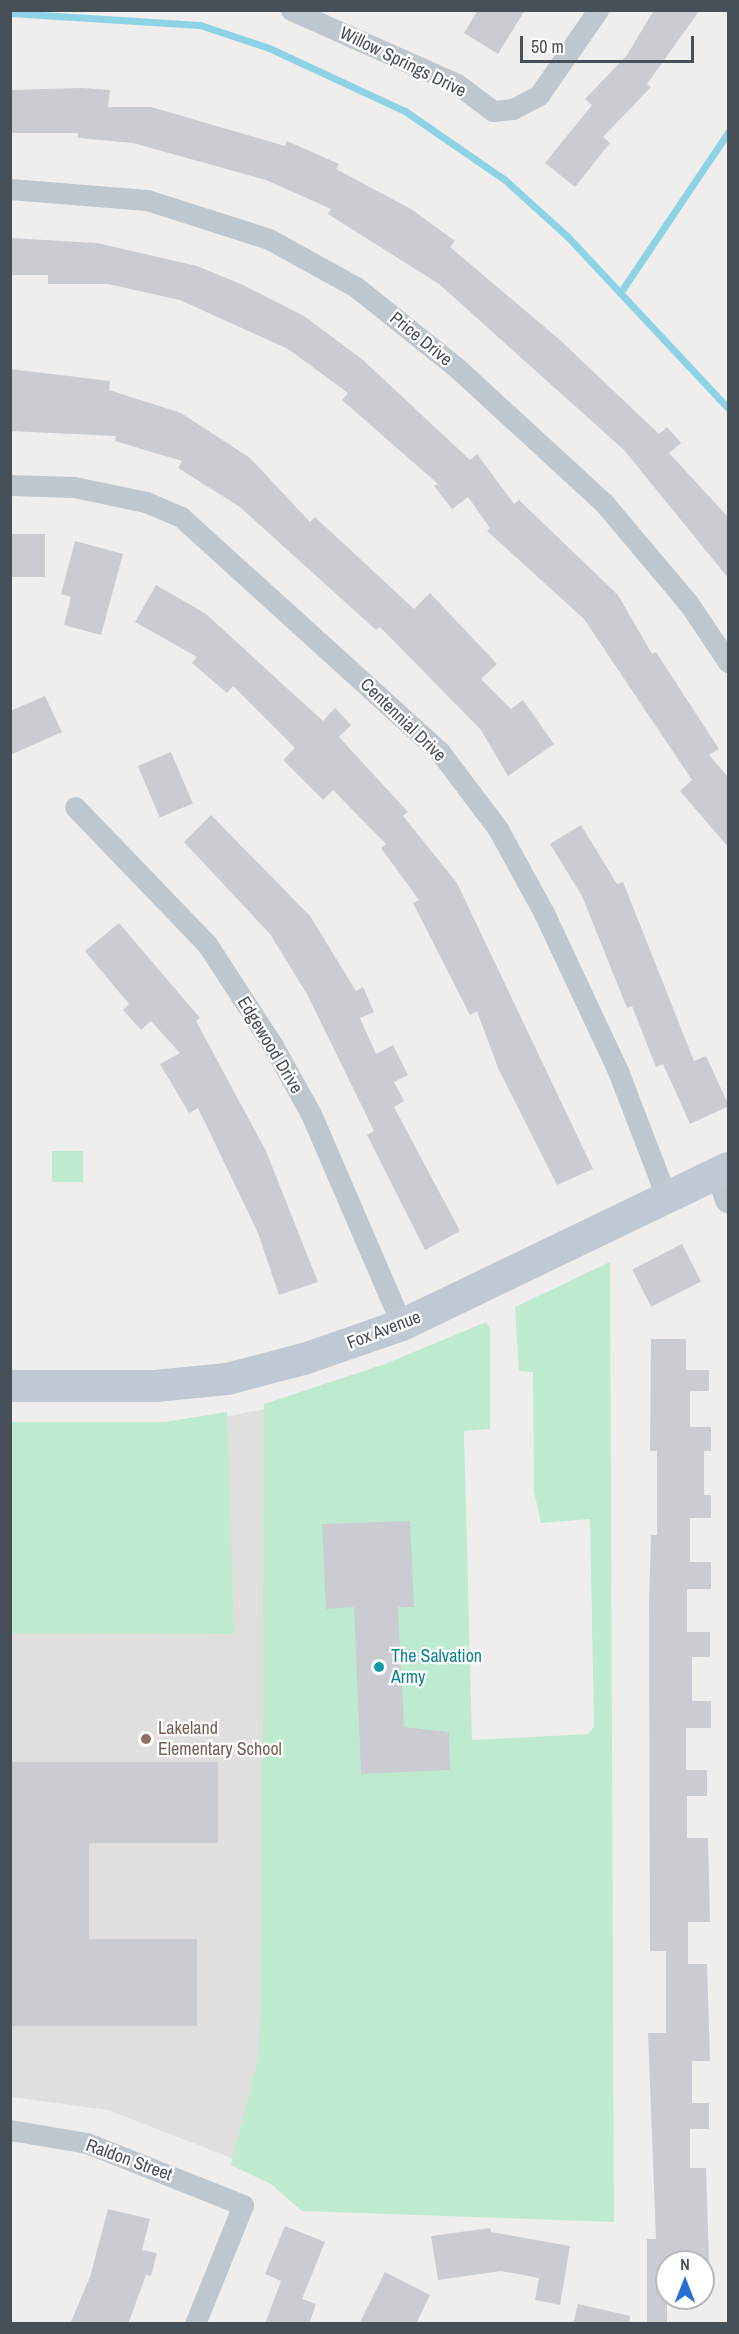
<!DOCTYPE html>
<html>
<head>
<meta charset="utf-8">
<style>
  body { margin:0 }
  #map { position:relative; width:739px; height:2334px; overflow:hidden; background:#f0eded; font-family:"Archivo Narrow",sans-serif }
  div>[style] { position:absolute }
  [style*='--x'] { left:calc(var(--x)*1px); top:calc(var(--y)*1px); width:calc(var(--w)*1px); rotate:calc(var(--a)*1deg) }
  .education>* { inset:0; background:#e1dede }
  .green>* { inset:0; background:#beebcf; transform-origin:0 0 }
  .stream>* { height:7px; margin:-3.5px; padding:0 3.5px; transform-origin:3.5px; border-radius:3.5px; background:#8dd3e5 }
  .building>* { inset:0; background:#caccd2; transform-origin:0 0 }
  .minor>* { height:21px; margin:-10.5px; padding:0 10.5px; transform-origin:10.5px; border-radius:10.5px; background:#bfc7ce }
  .tertiary>* { height:27px; margin:-13.5px; padding:0 13.5px; transform-origin:13.5px; border-radius:13.5px; background:#bfc7ce }
  .secondary>* { height:32px; margin:-16px; padding:0 16px; transform-origin:16px; border-radius:16px; background:#bfc8d3 }
  .dots>* { width:16px; height:16px; translate:-50% -50%; box-sizing:border-box; border:3px solid #fff; border-radius:50% }
  span { translate:-50% -50%; white-space:nowrap; text-align:center; line-height:1.15; -webkit-text-stroke:4.5px #fff; paint-order:stroke }
  .street-label { font-size:18px; color:#475059 }
  .culture-label { font-size:18px; color:#0d838f }
  .left { translate:0 -50%; text-align:left }
  .education-label { font-size:18px; color:#785e54 }
  .frame { position:absolute; inset:0; border:12px solid #475059; pointer-events:none }
  .north { position:absolute; left:655px; top:2250px; width:60px; height:60px; box-sizing:border-box; background:#fff; border:2px solid #b5b9bd; border-radius:50%; rotate:0deg; font-size:16px; font-weight:700; line-height:24px; text-align:center; color:#475059 }
  .north::after { content:''; display:block; margin:auto; width:21px; height:27px; background:#2570d2; clip-path:polygon(50% 0,100% 100%,50% 72%,0 100%) }
  .scale { position:absolute; left:520px; top:36px; width:174px; height:27px; box-sizing:border-box; border:3px solid #475059; border-top:0; padding-left:8px; font-size:18px; line-height:21px; white-space:nowrap; color:#475059; -webkit-text-stroke:4px #fff; paint-order:stroke }
</style>
</head>
<body>
<div id="map">
  <div class="education">
    <div style="clip-path:polygon(281px 1406px,283px 2049px,252px 2166px,108px 2110px,11px 2097px,11px 1428px,182px 1425px)"></div>
  </div>
  <div class="green">
    <div style="left:52px;top:1151px;width:31px;height:31px"></div>
    <div style="clip-path:polygon(610px 1262px,614px 2222px,302px 2211px,271px 2184px,231px 2165px,258px 2059px,261px 2003px,264px 1404px,385px 1364px,486px 1322px,490px 1329px,490px 1429px,464px 1431px,472px 1740px,588px 1734px,594px 1727px,590px 1519px,541px 1523px,534px 1492px,533px 1372px,519px 1371px,515px 1307px)"></div>
    <div style="clip-path:polygon(227px 1412px,234px 1634px,11px 1633px,11px 1422px,165px 1422px)"></div>
  </div>
  <div class="stream">
    <div style="--x:10;--y:13;--w:190;--a:3.6"></div>
    <div style="--x:200;--y:25;--w:73;--a:18.4"></div>
    <div style="--x:269;--y:48;--w:150;--a:24.9"></div>
    <div style="--x:405;--y:111;--w:121;--a:34.6"></div>
    <div style="--x:505;--y:180;--w:84;--a:42.1"></div>
    <div style="--x:567;--y:236;--w:236;--a:46.9"></div>
    <div style="--x:620;--y:293;--w:194;--a:-56.1"></div>
  </div>
  <div class="building">
    <div style="clip-path:polygon(478px 10px,525px 10px,498px 54px,464px 33px)"></div>
    <div style="clip-path:polygon(654px 10px,700px 10px,647px 84px,651px 87px,603px 137px,610px 143px,575px 187px,545px 163px,592px 105px,585px 99px,627px 55px)"></div>
    <div style="clip-path:polygon(82px 88px,110px 90px,108px 107px,151px 107px,285px 146px,287px 141px,339px 164px,336px 169px,411px 209px,455px 241px,450px 247px,560px 340px,659px 434px,667px 427px,681px 443px,669px 453px,729px 518px,729px 579px,624px 450px,439px 284px,328px 214px,331px 209px,266px 180px,133px 143px,78px 138px,78px 133px,10px 133px,10px 90px)"></div>
    <div style="clip-path:polygon(10px 238px,97px 243px,197px 266px,243px 285px,304px 316px,363px 360px,470px 460px,477px 454px,514px 504px,519px 500px,618px 595px,652px 654px,656px 652px,719px 749px,709px 755px,729px 778px,729px 848px,680px 791px,692px 780px,584px 619px,487px 531px,490px 528px,468px 497px,452px 509px,434px 486px,438px 484px,342px 400px,348px 393px,288px 349px,180px 300px,108px 284px,48px 284px,48px 275px,10px 275px)"></div>
    <div style="clip-path:polygon(10px 369px,110px 381px,109px 390px,181px 413px,250px 458px,310px 522px,315px 517px,414px 609px,430px 593px,497px 664px,481px 679px,511px 709px,523px 700px,554px 744px,508px 776px,481px 730px,380px 627px,376px 630px,240px 507px,178px 468px,182px 461px,115px 441px,116px 436px,10px 431px)"></div>
    <div style="left:10px;top:534px;width:35px;height:43px"></div>
    <div style="clip-path:polygon(75px 541px,123px 554px,101px 635px,64px 625px,71px 597px,61px 594px)"></div>
    <div style="clip-path:polygon(156px 585px,206px 614px,323px 721px,335px 708px,351px 725px,339px 737px,408px 812px,403px 816px,457px 883px,593px 1169px,557px 1185px,498px 1068px,477px 1011px,470px 1015px,413px 903px,419px 900px,381px 848px,386px 844px,333px 790px,323px 800px,283px 760px,295px 748px,233px 686px,227px 693px,192px 663px,197px 657px,135px 622px)"></div>
    <div style="clip-path:polygon(45px 696px,62px 732px,10px 755px,10px 711px)"></div>
    <div style="left:171px;top:752px;width:56px;height:36px;rotate:67deg"></div>
    <div style="clip-path:polygon(211px 815px,310px 916px,356px 991px,363px 987px,374px 1012px,360px 1018px,376px 1054px,393px 1045px,408px 1075px,394px 1082px,404px 1101px,394px 1107px,460px 1231px,425px 1250px,367px 1135px,374px 1131px,307px 994px,270px 934px,184px 842px)"></div>
    <div style="clip-path:polygon(581px 825px,617px 884px,623px 882px,694px 1061px,706px 1056px,729px 1106px,690px 1124px,663px 1064px,656px 1067px,632px 1006px,627px 1008px,582px 896px,550px 844px)"></div>
    <div style="clip-path:polygon(119px 923px,200px 1018px,196px 1021px,266px 1151px,318px 1282px,279px 1295px,258px 1233px,198px 1108px,189px 1113px,160px 1064px,180px 1053px,151px 1021px,141px 1030px,123px 1010px,129px 1004px,85px 951px)"></div>
    <div style="left:682px;top:1244px;width:42px;height:56px;rotate:63deg"></div>
    <div style="clip-path:polygon(651px 1339px,686px 1339px,686px 1370px,709px 1370px,709px 1391px,690px 1391px,690px 1427px,711px 1427px,711px 1451px,704px 1451px,704px 1495px,711px 1495px,711px 1518px,690px 1518px,690px 1562px,711px 1562px,711px 1589px,687px 1589px,687px 1632px,710px 1632px,710px 1657px,692px 1657px,692px 1701px,711px 1701px,711px 1728px,686px 1728px,686px 1770px,707px 1770px,707px 1796px,687px 1796px,687px 1838px,708px 1838px,710px 1922px,688px 1922px,688px 1964px,707px 1964px,710px 2061px,692px 2061px,692px 2103px,709px 2103px,709px 2129px,690px 2129px,690px 2168px,706px 2168px,709px 2262px,667px 2262px,667px 2324px,647px 2324px,647px 2239px,656px 2239px,648px 2033px,666px 2033px,666px 1951px,650px 1951px,649px 1603px,651px 1535px,657px 1535px,657px 1451px,650px 1451px)"></div>
    <div style="clip-path:polygon(410px 1521px,414px 1607px,398px 1607px,404px 1727px,449px 1732px,450px 1770px,361px 1774px,354px 1607px,326px 1609px,322px 1524px)"></div>
    <div style="clip-path:polygon(10px 1762px,218px 1762px,218px 1843px,89px 1843px,89px 1939px,197px 1939px,197px 2026px,10px 2026px)"></div>
    <div style="clip-path:polygon(108px 2209px,150px 2219px,142px 2250px,157px 2253px,151px 2276px,146px 2275px,128px 2324px,70px 2324px,90px 2277px)"></div>
    <div style="clip-path:polygon(285px 2226px,325px 2242px,302px 2299px,316px 2304px,309px 2324px,265px 2324px,281px 2281px,265px 2274px)"></div>
    <div style="clip-path:polygon(490px 2228px,491px 2232px,570px 2246px,560px 2305px,535px 2300px,539px 2278px,501px 2271px,438px 2280px,431px 2236px)"></div>
    <div style="clip-path:polygon(385px 2272px,430px 2295px,416px 2324px,359px 2324px)"></div>
    <div style="clip-path:polygon(578px 2304px,630px 2316px,629px 2324px,573px 2324px)"></div>
  </div>
  <div class="minor">
    <div style="--x:291;--y:10;--w:182;--a:24"></div>
    <div style="--x:457;--y:84;--w:45;--a:36.9"></div>
    <div style="--x:493;--y:111;--w:20;--a:-6"></div>
    <div style="--x:513;--y:109;--w:30;--a:-28"></div>
    <div style="--x:539;--y:95;--w:103;--a:-55.2"></div>
    <div style="--x:10;--y:189;--w:137;--a:4.6"></div>
    <div style="--x:147;--y:200;--w:128;--a:17.7"></div>
    <div style="--x:269;--y:239;--w:99;--a:28.9"></div>
    <div style="--x:356;--y:287;--w:128;--a:38.7"></div>
    <div style="--x:456;--y:367;--w:201;--a:42.6"></div>
    <div style="--x:604;--y:503;--w:132;--a:49.9"></div>
    <div style="--x:689;--y:604;--w:70;--a:56.1"></div>
    <div style="--x:10;--y:485;--w:64;--a:1.8"></div>
    <div style="--x:74;--y:487;--w:74;--a:11.8"></div>
    <div style="--x:146;--y:502;--w:38;--a:23"></div>
    <div style="--x:181;--y:517;--w:350;--a:42.2"></div>
    <div style="--x:440;--y:752;--w:96;--a:53"></div>
    <div style="--x:498;--y:829;--w:96;--a:61.3"></div>
    <div style="--x:544;--y:913;--w:174;--a:64.9"></div>
    <div style="--x:618;--y:1071;--w:134;--a:69"></div>
    <div style="--x:75;--y:807;--w:190;--a:46.1"></div>
    <div style="--x:207;--y:944;--w:119;--a:57"></div>
    <div style="--x:272;--y:1044;--w:80;--a:60.9"></div>
    <div style="--x:311;--y:1114;--w:230;--a:66.7"></div>
    <div style="--x:10;--y:2130;--w:78;--a:9.6"></div>
    <div style="--x:87;--y:2143;--w:168;--a:21.7"></div>
    <div style="--x:243;--y:2205;--w:128;--a:112"></div>
  </div>
  <div class="tertiary">
    <div style="--x:719;--y:1173;--w:28;--a:71"></div>
  </div>
  <div class="secondary">
    <div style="--x:10;--y:1386;--w:145;--a:0"></div>
    <div style="--x:155;--y:1386;--w:72;--a:-5.6"></div>
    <div style="--x:227;--y:1379;--w:80;--a:-14.6"></div>
    <div style="--x:304;--y:1359;--w:104;--a:-19.1"></div>
    <div style="--x:402;--y:1325;--w:362;--a:-25.7"></div>
  </div>
  <div class="dots">
    <div style="left:379px;top:1667px;background:#0f9aa8"></div>
    <div style="left:146px;top:1739px;background:#8d6e63"></div>
  </div>
  <div class="street-label">
    <span style="left:403px;top:62px;rotate:26deg">Willow Springs Drive</span>
    <span style="left:421px;top:339px;rotate:39deg">Price Drive</span>
    <span style="left:403px;top:720px;rotate:44deg">Centennial Drive</span>
    <span style="left:270px;top:1045px;rotate:59deg">Edgewood Drive</span>
    <span style="left:384px;top:1330px;rotate:-21deg">Fox Avenue</span>
    <span style="left:129px;top:2160px;rotate:20deg">Raldon Street</span>
  </div>
  <div class="culture-label">
    <span class="left" style="left:391px;top:1667px">The Salvation<br>Army</span>
  </div>
  <div class="education-label">
    <span class="left" style="left:158px;top:1739px">Lakeland<br>Elementary School</span>
  </div>
  <div class="frame"></div>
  <div class="north">N</div>
  <div class="scale">50 m</div>
</div>
</body>
</html>
